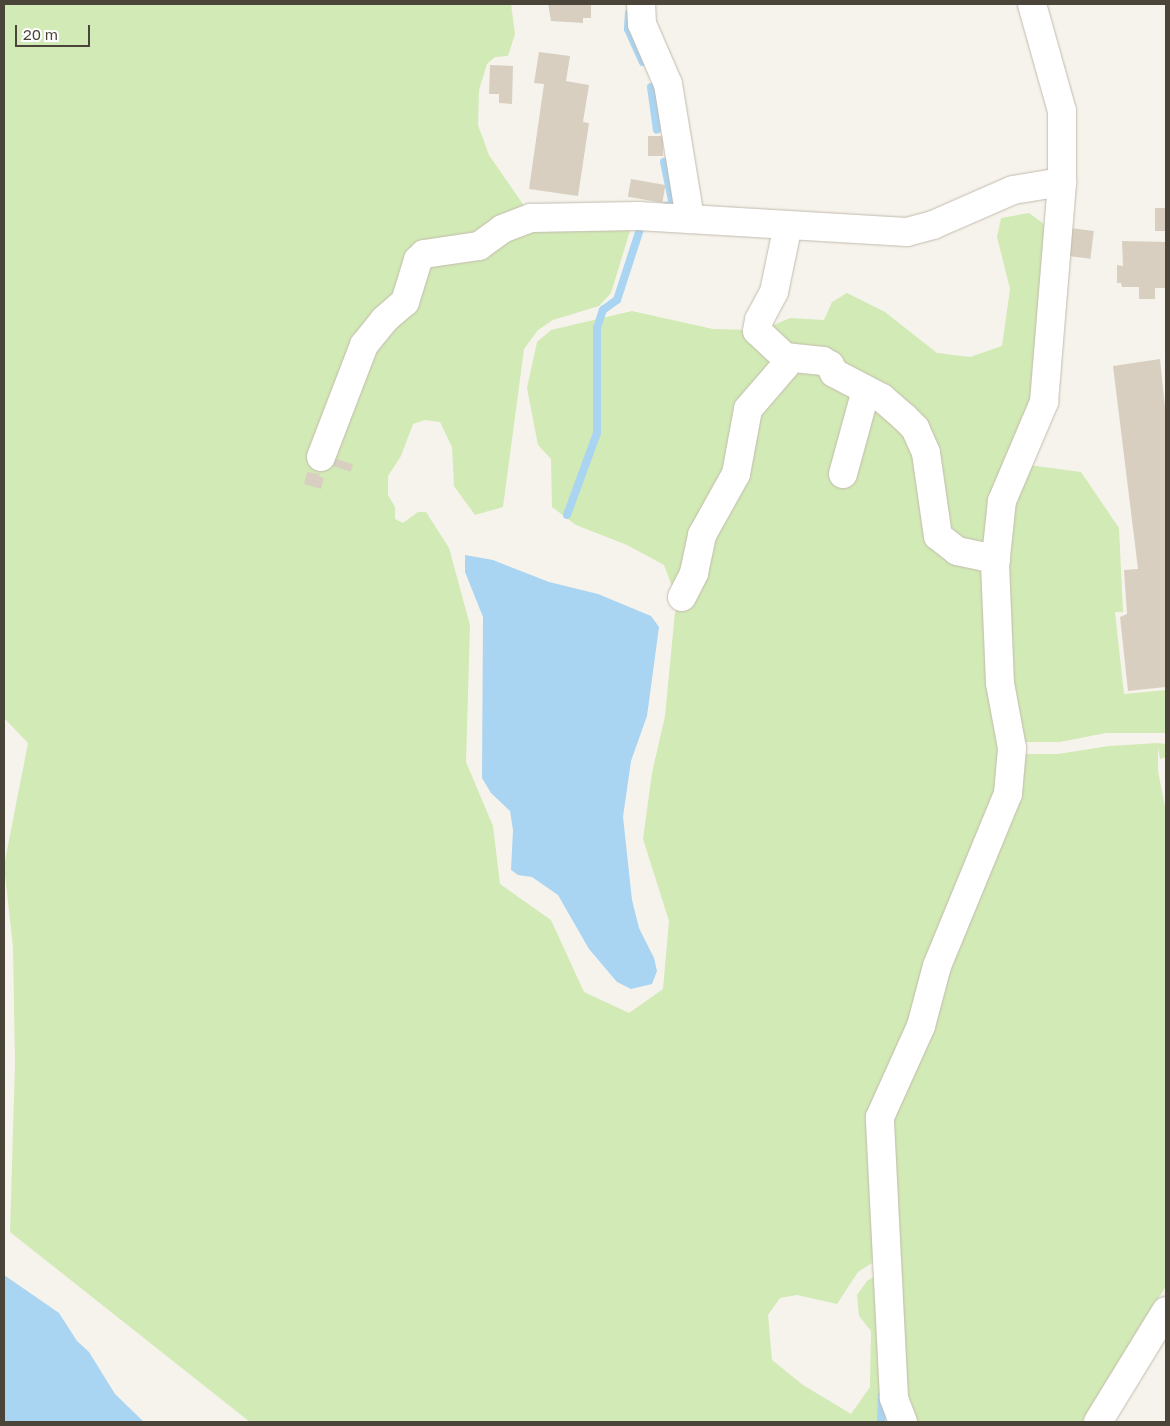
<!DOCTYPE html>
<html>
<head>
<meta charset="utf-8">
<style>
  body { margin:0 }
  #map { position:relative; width:1170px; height:1426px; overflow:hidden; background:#f6f3ec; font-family:"Golos Text",sans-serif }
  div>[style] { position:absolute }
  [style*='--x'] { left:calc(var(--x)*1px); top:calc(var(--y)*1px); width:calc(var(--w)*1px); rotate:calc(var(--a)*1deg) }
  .green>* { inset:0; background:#d2eab5 }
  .water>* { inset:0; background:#a9d4f2 }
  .stream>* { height:8px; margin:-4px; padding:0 4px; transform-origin:4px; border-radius:4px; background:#a9d4f2 }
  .building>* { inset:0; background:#d8cfc1; transform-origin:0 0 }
  .roads { filter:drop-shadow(0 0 1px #c2bbae) drop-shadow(0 0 1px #c2bbae) }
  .minor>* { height:28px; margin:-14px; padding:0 14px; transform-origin:14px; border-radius:14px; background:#fff }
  span { translate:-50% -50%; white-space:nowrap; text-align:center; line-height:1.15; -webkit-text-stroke:5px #fff; paint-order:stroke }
  .frame { position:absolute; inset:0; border:5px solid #4b4439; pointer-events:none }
  .scale { position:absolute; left:15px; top:25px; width:75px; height:22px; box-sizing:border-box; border:2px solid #4b4439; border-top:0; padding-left:6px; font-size:15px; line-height:18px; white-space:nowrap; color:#4b4439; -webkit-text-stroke:4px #fff; paint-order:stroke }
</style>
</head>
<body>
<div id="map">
  <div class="green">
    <div style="clip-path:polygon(4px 4px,511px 4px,515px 34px,508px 56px,495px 57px,487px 64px,479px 90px,478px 125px,489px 155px,531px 216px,499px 226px,476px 244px,420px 251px,397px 305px,365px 337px,317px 457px,325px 459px,363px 356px,386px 324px,408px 305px,422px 264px,427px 258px,478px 251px,504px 233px,536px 223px,633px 221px,611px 293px,599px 306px,553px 320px,538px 330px,524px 349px,503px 507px,475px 515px,454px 486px,452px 447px,440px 422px,425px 420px,413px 424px,401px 456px,388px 476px,388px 495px,395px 507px,395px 519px,403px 523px,418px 512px,426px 512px,449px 548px,470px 625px,466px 762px,493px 826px,500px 884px,551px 920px,584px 992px,629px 1013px,663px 989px,669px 921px,643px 839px,652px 773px,665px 716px,675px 612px,691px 591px,707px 535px,739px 474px,755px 405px,764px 392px,786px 374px,790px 362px,827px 368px,831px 375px,863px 393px,839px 475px,844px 476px,868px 395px,906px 423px,913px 434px,920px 447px,933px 537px,951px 552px,989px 561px,989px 617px,1000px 734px,1001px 792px,929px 963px,909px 1033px,886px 1078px,874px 1111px,871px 1131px,882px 1249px,875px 1261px,858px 1272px,837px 1304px,797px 1295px,780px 1298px,768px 1315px,772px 1360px,803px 1385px,851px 1414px,870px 1387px,871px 1331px,859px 1316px,857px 1295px,867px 1281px,879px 1273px,884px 1276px,890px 1332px,886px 1422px,250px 1422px,10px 1232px,15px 1064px,13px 947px,4px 866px,28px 743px,4px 718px)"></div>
    <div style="clip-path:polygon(1029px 213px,1044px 224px,1045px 285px,1040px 370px,989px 554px,955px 546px,921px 432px,788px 354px,762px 330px,790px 318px,824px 320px,832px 302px,847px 293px,885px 312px,937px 353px,970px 357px,1002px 346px,1010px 289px,997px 237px,1001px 218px)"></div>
    <div style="clip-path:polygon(632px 311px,713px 329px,752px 330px,779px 357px,737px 438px,676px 597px,664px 565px,627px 545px,576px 525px,552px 507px,551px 459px,538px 445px,527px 388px,537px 342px,551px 330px)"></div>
    <div style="clip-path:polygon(1029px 465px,1081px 472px,1119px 528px,1123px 612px,1115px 612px,1124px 694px,1166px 690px,1166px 733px,1106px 733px,1060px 742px,1016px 742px,1005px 531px)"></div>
    <div style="clip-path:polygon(1158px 743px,1166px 744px,1166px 757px,1160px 759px,1158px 747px,1158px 771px,1166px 812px,1166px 1286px,1082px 1422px,910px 1422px,888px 1131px,1018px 754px,1058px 754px,1109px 746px)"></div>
  </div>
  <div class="water">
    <div style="clip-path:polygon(465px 555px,493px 560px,549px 582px,598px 594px,651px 616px,659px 627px,647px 716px,631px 761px,623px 817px,632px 900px,639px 928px,654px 958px,657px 971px,652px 984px,631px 989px,617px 982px,589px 949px,558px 895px,532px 877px,518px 875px,511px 870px,513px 830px,510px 811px,491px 793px,482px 778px,483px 617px,465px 572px)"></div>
    <div style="clip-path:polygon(4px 1275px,59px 1313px,77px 1341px,89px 1352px,115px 1394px,144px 1422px,4px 1422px)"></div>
  </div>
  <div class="stream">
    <div style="--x:629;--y:13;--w:16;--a:94"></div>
    <div style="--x:628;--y:29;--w:36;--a:66"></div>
    <div style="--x:651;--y:87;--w:43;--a:82.1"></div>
    <div style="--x:664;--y:162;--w:44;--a:78.2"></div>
    <div style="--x:673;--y:205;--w:8;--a:173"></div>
    <div style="--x:567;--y:515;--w:87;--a:-69.9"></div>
    <div style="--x:597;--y:433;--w:105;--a:-90"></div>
    <div style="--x:597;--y:328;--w:19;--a:-72"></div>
    <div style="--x:603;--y:310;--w:17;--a:-36"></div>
    <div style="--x:617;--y:300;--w:78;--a:-72"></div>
    <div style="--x:881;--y:1422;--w:26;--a:-88"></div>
  </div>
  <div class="building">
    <div style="clip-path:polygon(548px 4px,591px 4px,591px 18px,583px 18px,583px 23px,551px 21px)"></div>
    <div style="clip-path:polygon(539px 52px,570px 56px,566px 81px,589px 85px,583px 122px,589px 123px,578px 196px,529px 189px,544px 84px,534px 83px)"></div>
    <div style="clip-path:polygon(490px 65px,513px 66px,512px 104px,499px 103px,499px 94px,489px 94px)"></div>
    <div style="left:648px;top:136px;width:15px;height:20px"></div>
    <div style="left:631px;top:179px;width:35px;height:18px;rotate:10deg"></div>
    <div style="left:1155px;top:208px;width:11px;height:23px"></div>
    <div style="left:1070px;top:228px;width:24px;height:28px;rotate:7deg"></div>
    <div style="clip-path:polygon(1122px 241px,1166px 242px,1166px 288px,1155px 288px,1155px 299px,1139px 299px,1139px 287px,1122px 287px,1121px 283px,1117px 283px,1117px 265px,1123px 266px)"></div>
    <div style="clip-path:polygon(1160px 359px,1166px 417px,1166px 687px,1128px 691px,1120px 617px,1127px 614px,1124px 570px,1138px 569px,1113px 366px)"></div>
    <div style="left:334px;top:458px;width:20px;height:8px;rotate:18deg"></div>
    <div style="clip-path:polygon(307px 472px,320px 474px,319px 476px,324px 478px,321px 489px,304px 484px)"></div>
  </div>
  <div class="roads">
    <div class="minor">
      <div style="--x:641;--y:4;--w:20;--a:87"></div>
      <div style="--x:642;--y:24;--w:65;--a:66.6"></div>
      <div style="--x:668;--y:84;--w:137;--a:80.7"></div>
      <div style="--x:785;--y:357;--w:38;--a:6"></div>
      <div style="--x:823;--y:361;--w:8;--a:30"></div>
      <div style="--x:830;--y:365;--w:9;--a:63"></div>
      <div style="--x:834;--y:373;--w:54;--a:27.5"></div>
      <div style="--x:882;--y:398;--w:29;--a:41"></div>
      <div style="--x:904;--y:417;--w:16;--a:45"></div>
      <div style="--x:915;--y:428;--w:27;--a:66"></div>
      <div style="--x:926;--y:453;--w:84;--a:81.8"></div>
      <div style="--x:938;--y:536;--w:24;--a:38"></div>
      <div style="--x:957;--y:551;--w:40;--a:12"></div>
      <div style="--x:321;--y:457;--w:120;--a:-69"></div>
      <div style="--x:364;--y:345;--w:32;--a:-51"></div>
      <div style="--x:384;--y:320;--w:28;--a:-41"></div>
      <div style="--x:405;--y:302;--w:44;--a:-72.8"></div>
      <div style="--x:418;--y:260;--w:8;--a:-45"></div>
      <div style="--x:424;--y:254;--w:56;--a:-8.3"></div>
      <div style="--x:479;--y:246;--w:29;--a:-36"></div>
      <div style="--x:502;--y:229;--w:31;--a:-21"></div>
      <div style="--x:531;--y:218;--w:107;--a:-1.1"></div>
      <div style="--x:638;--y:216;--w:269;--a:3.4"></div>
      <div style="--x:907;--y:232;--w:27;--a:-15"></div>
      <div style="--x:933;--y:225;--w:87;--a:-23.6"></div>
      <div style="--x:1013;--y:190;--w:50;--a:-9.3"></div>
      <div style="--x:843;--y:474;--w:87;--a:-74.7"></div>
      <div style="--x:682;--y:597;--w:27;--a:-63"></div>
      <div style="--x:694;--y:573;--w:39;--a:-78"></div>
      <div style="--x:702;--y:535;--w:70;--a:-60.9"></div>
      <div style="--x:736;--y:474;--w:66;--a:-79.5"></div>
      <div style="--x:748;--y:409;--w:57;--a:-49.3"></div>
      <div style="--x:785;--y:366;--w:9;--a:-90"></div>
      <div style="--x:785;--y:357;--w:38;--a:-137"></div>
      <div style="--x:757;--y:331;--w:11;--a:-80"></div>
      <div style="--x:759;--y:320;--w:32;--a:-62"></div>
      <div style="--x:774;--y:292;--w:68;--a:-78.2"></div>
      <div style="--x:903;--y:1422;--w:26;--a:-111"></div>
      <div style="--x:894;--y:1398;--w:281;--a:-92.9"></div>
      <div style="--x:880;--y:1117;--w:100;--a:-65.7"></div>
      <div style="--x:921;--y:1026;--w:62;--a:-75.1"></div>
      <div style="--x:937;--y:966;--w:186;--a:-67.6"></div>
      <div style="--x:1008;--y:794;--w:46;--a:-85"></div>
      <div style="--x:1012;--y:748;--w:66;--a:-100.5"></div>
      <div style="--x:1000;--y:683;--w:117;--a:-92.4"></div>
      <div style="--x:995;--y:566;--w:65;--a:-83.9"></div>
      <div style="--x:1002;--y:501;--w:108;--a:-67"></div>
      <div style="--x:1044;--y:402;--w:221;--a:-85.3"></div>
      <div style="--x:1062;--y:182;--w:71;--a:-90"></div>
      <div style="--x:1062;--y:111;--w:111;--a:-105.7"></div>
      <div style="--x:1098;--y:1422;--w:130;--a:-58.5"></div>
    </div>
  </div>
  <div class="frame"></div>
  <div class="scale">20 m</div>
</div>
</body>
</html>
